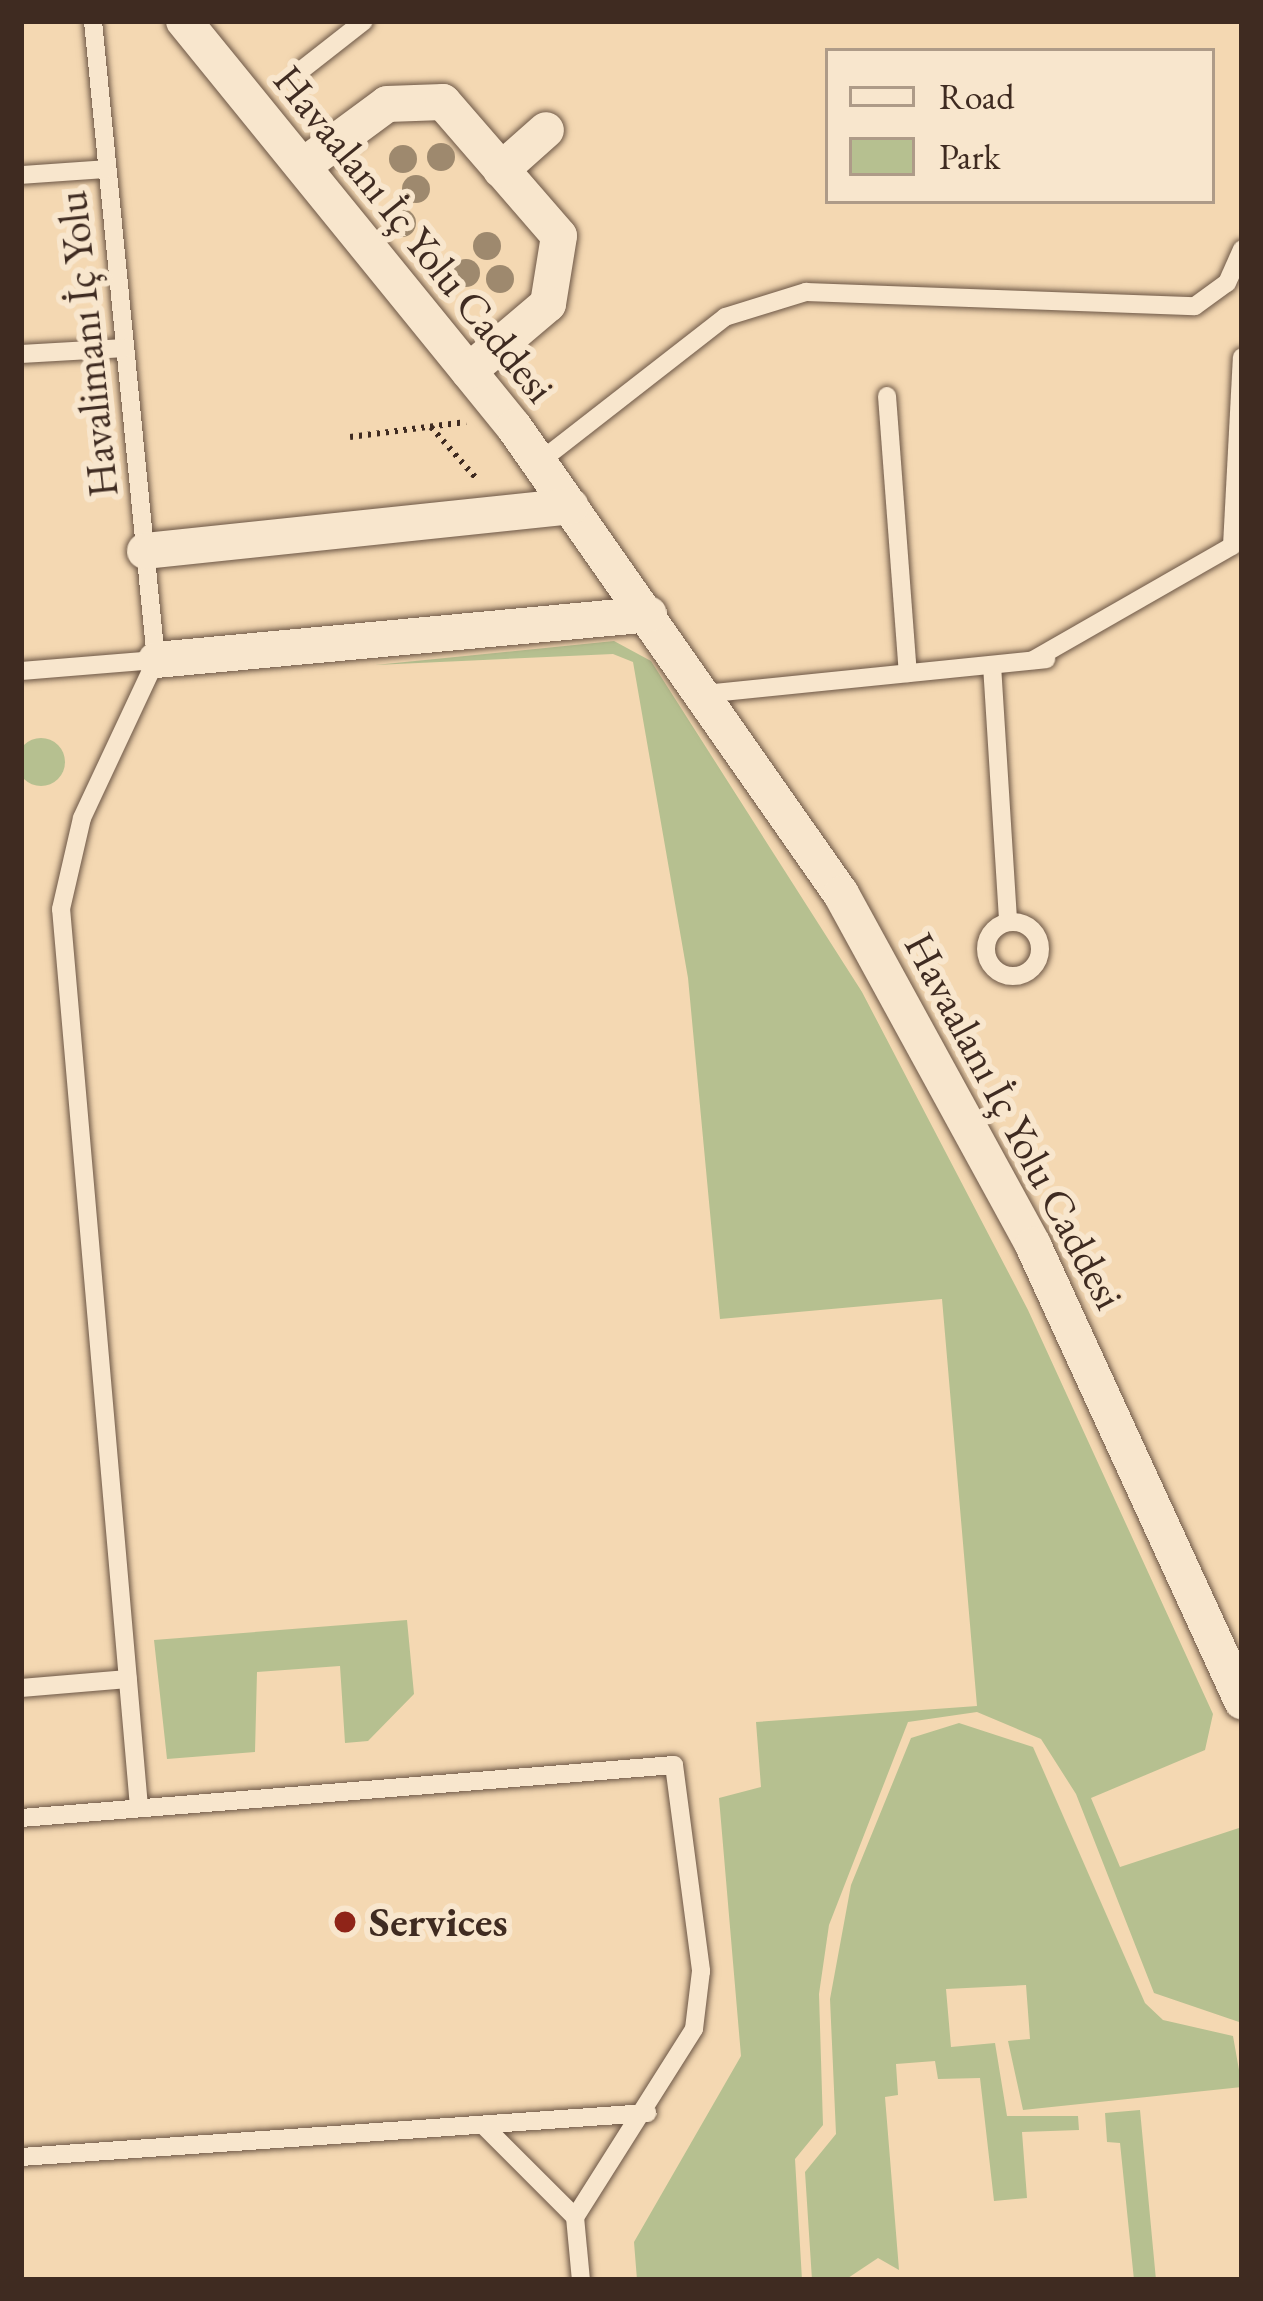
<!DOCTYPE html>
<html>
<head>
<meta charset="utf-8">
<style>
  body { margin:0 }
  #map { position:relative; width:1263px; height:2301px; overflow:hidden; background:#f4d8b2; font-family:"EB Garamond",serif }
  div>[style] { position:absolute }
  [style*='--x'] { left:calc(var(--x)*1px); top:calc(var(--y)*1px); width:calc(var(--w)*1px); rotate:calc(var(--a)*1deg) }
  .green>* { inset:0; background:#b6c090 }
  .round { border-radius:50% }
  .path>* { height:6px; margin-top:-3px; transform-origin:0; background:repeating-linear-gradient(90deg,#3f2b21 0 3px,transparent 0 9px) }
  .roads { filter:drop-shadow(0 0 3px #6c5645) drop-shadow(0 0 3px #6c5645) }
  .lane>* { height:18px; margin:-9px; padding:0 9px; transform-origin:9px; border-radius:9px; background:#f8e6cd }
  .lane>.ring { margin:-9px; padding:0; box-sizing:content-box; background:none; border:18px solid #f8e6cd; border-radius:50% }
  .street>* { height:36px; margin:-18px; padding:0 18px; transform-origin:18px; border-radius:18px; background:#f8e6cd }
  .trees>* { width:28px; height:28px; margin:-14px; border-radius:50%; background:#9e896e }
  .dots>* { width:33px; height:33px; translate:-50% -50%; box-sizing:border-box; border:6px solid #f8e6cd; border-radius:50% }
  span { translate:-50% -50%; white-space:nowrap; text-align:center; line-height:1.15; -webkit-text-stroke:12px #f8e6cd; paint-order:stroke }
  .street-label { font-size:42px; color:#3f2b21 }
  .poi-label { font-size:42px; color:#3f2b21; font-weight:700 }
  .left { translate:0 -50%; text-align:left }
  .frame { position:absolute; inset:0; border:24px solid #3f2b21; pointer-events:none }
  .legend { position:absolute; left:825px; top:48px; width:390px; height:156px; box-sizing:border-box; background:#f8e6cd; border:3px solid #ae9b88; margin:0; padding:15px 21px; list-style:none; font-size:36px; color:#3f2b21 }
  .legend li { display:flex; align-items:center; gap:24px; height:60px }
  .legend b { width:60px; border:3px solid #ae9b88 }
</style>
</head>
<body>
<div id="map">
  <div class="green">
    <div style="clip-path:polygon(614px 641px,651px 661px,862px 992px,1028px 1310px,1213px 1714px,1205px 1750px,1091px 1798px,1120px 1867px,1242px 1827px,1242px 2023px,1154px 1993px,1076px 1794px,1041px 1739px,977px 1712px,908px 1722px,829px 1925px,819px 1994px,823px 2125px,795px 2159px,802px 2280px,637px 2280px,634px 2242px,741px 2056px,719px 1798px,761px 1787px,756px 1722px,977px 1706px,942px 1299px,720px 1319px,688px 978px,633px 662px,613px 654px,375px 665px)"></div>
    <div class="round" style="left:17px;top:738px;width:48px;height:48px"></div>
    <div style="clip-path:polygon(407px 1620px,414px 1694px,368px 1741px,345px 1743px,340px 1666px,257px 1672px,255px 1752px,167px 1759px,154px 1640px)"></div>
    <div style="clip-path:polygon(959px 1723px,1033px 1747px,1145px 2003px,1163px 2020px,1233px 2036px,1242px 2087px,1023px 2110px,1008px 2041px,1030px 2039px,1026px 1985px,946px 1989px,951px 2047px,995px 2043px,1007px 2116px,1078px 2116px,1079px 2130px,1022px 2132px,1027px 2198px,994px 2201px,980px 2078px,938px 2079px,935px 2061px,896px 2064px,898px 2095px,885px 2097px,899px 2270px,878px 2258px,845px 2280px,812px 2280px,805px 2172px,836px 2134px,830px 1999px,851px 1885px,911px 1738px)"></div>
    <div style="clip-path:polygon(1140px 2110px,1156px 2280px,1134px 2280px,1120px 2143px,1107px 2142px,1105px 2113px)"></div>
  </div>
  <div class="path">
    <div style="--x:431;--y:427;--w:68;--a:48.6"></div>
    <div style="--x:350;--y:437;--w:117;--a:-7.4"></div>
  </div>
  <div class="roads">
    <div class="lane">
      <div style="--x:93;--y:21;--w:642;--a:84.37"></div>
      <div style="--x:304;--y:68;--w:76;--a:-38.1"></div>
      <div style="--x:21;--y:175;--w:86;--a:-4"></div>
      <div style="--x:21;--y:354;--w:104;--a:-3.3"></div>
      <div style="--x:887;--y:396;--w:278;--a:85.7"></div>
      <div style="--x:539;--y:462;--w:236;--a:-37.9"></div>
      <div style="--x:725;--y:317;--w:85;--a:-17.2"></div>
      <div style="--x:806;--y:292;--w:389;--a:2.1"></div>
      <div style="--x:1195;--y:306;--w:39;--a:-36"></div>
      <div style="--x:1227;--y:283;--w:37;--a:-66"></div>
      <div style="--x:1033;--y:660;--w:229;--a:-29.8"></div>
      <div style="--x:1232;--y:546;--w:189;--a:-87"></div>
      <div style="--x:992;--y:665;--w:257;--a:86.4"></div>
      <div style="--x:21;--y:671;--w:135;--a:-4.7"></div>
      <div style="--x:704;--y:694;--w:344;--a:-5.8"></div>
      <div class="ring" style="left:986px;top:922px;width:36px;height:36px"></div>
      <div style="--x:21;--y:1688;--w:107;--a:-4.8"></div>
      <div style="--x:139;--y:1807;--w:901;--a:-94.96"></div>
      <div style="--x:61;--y:909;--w:93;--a:-77"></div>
      <div style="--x:82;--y:818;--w:174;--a:-64.9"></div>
      <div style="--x:21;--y:1818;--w:655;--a:-4.64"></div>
      <div style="--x:674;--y:1765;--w:208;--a:82.5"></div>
      <div style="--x:701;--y:1971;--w:58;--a:96.9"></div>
      <div style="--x:694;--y:2029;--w:222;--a:122.3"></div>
      <div style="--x:483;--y:2125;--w:130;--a:45"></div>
      <div style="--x:575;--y:2217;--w:63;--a:84.6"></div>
      <div style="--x:21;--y:2157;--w:628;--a:-4.02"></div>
    </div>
    <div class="street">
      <div style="--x:184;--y:21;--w:523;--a:50.9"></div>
      <div style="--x:514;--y:427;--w:570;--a:55"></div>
      <div style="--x:841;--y:894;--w:400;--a:61.3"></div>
      <div style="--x:1033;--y:1245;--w:502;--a:65.38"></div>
      <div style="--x:303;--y:166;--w:104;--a:-36.4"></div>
      <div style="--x:387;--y:104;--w:56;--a:-2"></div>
      <div style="--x:443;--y:102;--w:177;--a:49.1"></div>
      <div style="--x:559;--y:236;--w:69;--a:99.2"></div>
      <div style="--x:548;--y:304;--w:104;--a:139.7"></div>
      <div style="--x:501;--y:170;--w:60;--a:-41.6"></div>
      <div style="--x:145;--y:551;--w:428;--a:-6"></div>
      <div style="--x:156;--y:660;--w:495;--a:-5.3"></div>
    </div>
  </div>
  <div class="trees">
    <div style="left:441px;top:157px"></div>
    <div style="left:403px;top:159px"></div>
    <div style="left:416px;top:189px"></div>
    <div style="left:402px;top:223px"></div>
    <div style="left:487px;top:246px"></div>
    <div style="left:466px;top:273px"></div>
    <div style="left:500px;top:279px"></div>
  </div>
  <div class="dots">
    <div style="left:345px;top:1922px;background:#8f2418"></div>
  </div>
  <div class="street-label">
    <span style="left:414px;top:234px;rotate:51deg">Havaalanı İç Yolu Caddesi</span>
    <span style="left:88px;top:344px;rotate:-96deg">Havalimanı İç Yolu</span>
    <span style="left:1014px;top:1121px;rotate:62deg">Havaalanı İç Yolu Caddesi</span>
  </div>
  <div class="poi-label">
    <span class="left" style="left:369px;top:1922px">Services</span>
  </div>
  <div class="frame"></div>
  <ul class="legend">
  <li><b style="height:15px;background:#f8e6cd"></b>Road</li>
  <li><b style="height:33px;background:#b6c090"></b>Park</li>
  </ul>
</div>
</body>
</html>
